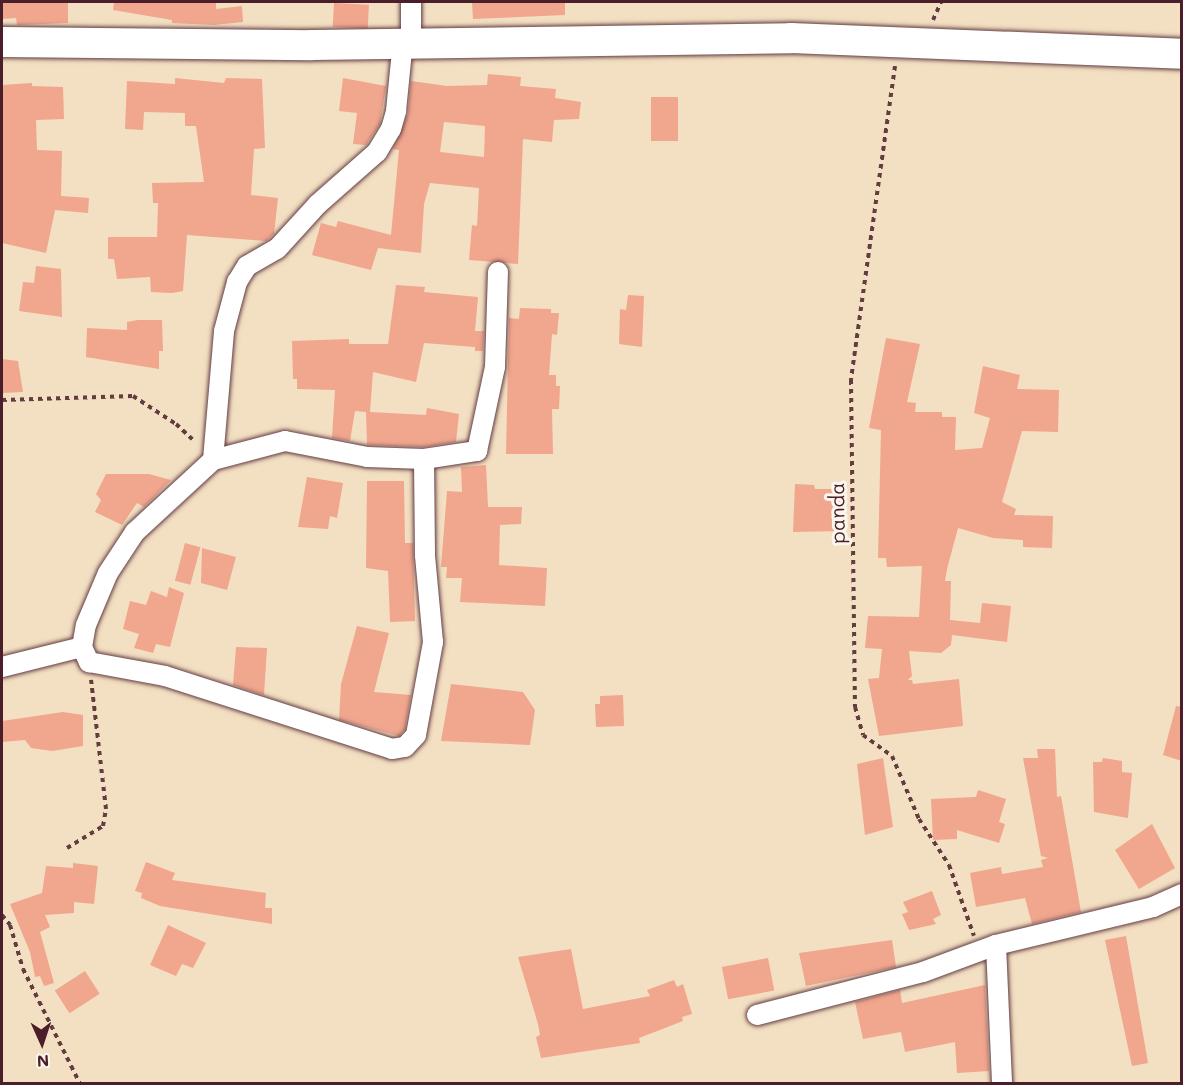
<!DOCTYPE html>
<html>
<head>
<meta charset="utf-8">
<style>
  body { margin:0 }
  #map { position:relative; width:1183px; height:1085px; overflow:hidden; background:#f3dfc2; font-family:Mali,sans-serif }
  div>[style] { position:absolute }
  [style*='--x'] { left:calc(var(--x)*1px); top:calc(var(--y)*1px); width:calc(var(--w)*1px); rotate:calc(var(--a)*1deg) }
  .building>* { inset:0; background:#f1a68e; transform-origin:0 0 }
  .path>* { height:4px; margin-top:-2px; transform-origin:0; background:repeating-linear-gradient(90deg,#633c42 0 4.5px,transparent 0 9px) }
  .roads { filter:drop-shadow(0 0 2px #633c42) drop-shadow(0 0 2px #633c42) }
  .street>* { height:20px; margin:-10px; padding:0 10px; transform-origin:10px; border-radius:10px; background:#fff }
  .primary>* { height:30px; margin:-15px; padding:0 15px; transform-origin:15px; border-radius:15px; background:#fff }
  span { translate:-50% -50%; white-space:nowrap; text-align:center; line-height:1.15; -webkit-text-stroke:6px #fbf7ec; paint-order:stroke }
  .street-label { font-size:20px; color:#4a1f2b }
  .frame { position:absolute; inset:0; border:3px solid #4a1f2b; pointer-events:none }
  .north { position:absolute; left:12px; top:1013px; width:60px; height:60px; -webkit-text-stroke:4px #fbf7ec; paint-order:stroke; rotate:177deg; font-size:16px; font-weight:700; line-height:24px; text-align:center; color:#4a1f2b }
  .north::after { content:''; display:block; margin:auto; width:21px; height:27px; background:#4a1f2b; clip-path:polygon(50% 0,100% 100%,50% 72%,0 100%) }
</style>
</head>
<body>
<div id="map">
  <div class="building">
    <div style="clip-path:polygon(2px 2px,68px 2px,68px 23px,17px 25px,16px 18px,2px 19px)"></div>
    <div style="clip-path:polygon(114px 2px,216px 2px,216px 9px,242px 6px,243px 22px,214px 25px,172px 23px,172px 20px,113px 10px)"></div>
    <div style="clip-path:polygon(472px 2px,565px 2px,565px 15px,473px 19px)"></div>
    <div style="left:334px;top:3px;width:35px;height:24px;rotate:3deg"></div>
    <div style="clip-path:polygon(evenodd,488px 74px,521px 77px,520px 86px,556px 89px,555px 98px,581px 102px,579px 119px,554px 120px,552px 142px,523px 139px,518px 264px,469px 260px,472px 225px,477px 226px,479px 188px,430px 183px,424px 204px,421px 253px,378px 248px,371px 270px,312px 255px,321px 223px,336px 227px,338px 221px,391px 235px,399px 150px,393px 149px,408px 114px,411px 81px,447px 86px,487px 85px,488px 74px,444px 122px,485px 126px,484px 157px,440px 152px,444px 122px)"></div>
    <div style="clip-path:polygon(175px 78px,224px 83px,226px 78px,262px 79px,265px 148px,254px 149px,251px 195px,278px 198px,274px 234px,266px 241px,187px 235px,183px 291px,172px 293px,151px 292px,150px 277px,117px 279px,114px 259px,108px 259px,108px 237px,157px 237px,158px 203px,153px 203px,152px 183px,204px 182px,196px 126px,185px 126px,185px 113px,144px 112px,143px 130px,125px 129px,127px 81px,175px 84px)"></div>
    <div style="clip-path:polygon(343px 78px,386px 86px,380px 124px,366px 145px,353px 144px,357px 113px,339px 111px)"></div>
    <div style="clip-path:polygon(32px 83px,32px 86px,63px 87px,64px 119px,36px 120px,37px 150px,62px 151px,61px 196px,89px 198px,88px 213px,55px 210px,46px 253px,2px 243px,2px 85px)"></div>
    <div style="left:651px;top:97px;width:27px;height:44px"></div>
    <div style="clip-path:polygon(36px 266px,61px 269px,62px 317px,19px 311px,23px 282px,34px 283px)"></div>
    <div style="clip-path:polygon(396px 285px,425px 287px,424px 292px,478px 297px,475px 331px,484px 331px,483px 351px,475px 351px,475px 347px,424px 343px,416px 382px,373px 372px,370px 412px,426px 415px,427px 408px,459px 414px,456px 442px,423px 447px,367px 445px,366px 412px,355px 411px,350px 441px,332px 438px,335px 390px,297px 389px,297px 379px,293px 379px,292px 341px,349px 339px,349px 344px,388px 344px)"></div>
    <div style="clip-path:polygon(628px 295px,644px 296px,642px 347px,619px 344px,620px 309px,626px 310px)"></div>
    <div style="clip-path:polygon(520px 308px,551px 309px,551px 313px,559px 313px,557px 335px,552px 334px,549px 375px,556px 375px,556px 386px,560px 386px,559px 409px,552px 409px,553px 454px,506px 454px,509px 318px,519px 319px)"></div>
    <div style="clip-path:polygon(138px 320px,162px 320px,163px 351px,159px 351px,159px 369px,86px 357px,87px 328px,127px 330px,127px 322px)"></div>
    <div style="clip-path:polygon(886px 338px,920px 344px,907px 402px,916px 403px,915px 412px,942px 412px,942px 417px,956px 417px,955px 450px,982px 448px,990px 418px,974px 413px,983px 366px,1020px 375px,1017px 389px,1059px 390px,1058px 432px,1022px 431px,1002px 502px,1016px 509px,1014px 515px,1053px 516px,1052px 548px,1023px 547px,1023px 540px,993px 538px,958px 528px,947px 569px,945px 581px,951px 581px,950px 620px,980px 623px,982px 603px,1011px 606px,1007px 642px,952px 635px,951px 645px,941px 653px,909px 651px,912px 676px,908px 680px,912px 680px,913px 684px,959px 679px,963px 726px,879px 736px,868px 679px,879px 678px,882px 649px,865px 648px,868px 616px,919px 617px,922px 566px,887px 567px,886px 558px,878px 558px,881px 430px,869px 428px)"></div>
    <div style="clip-path:polygon(2px 359px,18px 361px,23px 392px,2px 393px)"></div>
    <div style="clip-path:polygon(486px 465px,488px 507px,522px 507px,521px 524px,500px 525px,499px 565px,547px 568px,545px 606px,460px 602px,462px 578px,446px 578px,447px 567px,441px 567px,447px 491px,462px 492px,461px 467px)"></div>
    <div style="clip-path:polygon(106px 474px,149px 474px,171px 480px,144px 507px,137px 503px,122px 525px,95px 512px,101px 500px,96px 494px)"></div>
    <div style="clip-path:polygon(307px 477px,343px 483px,337px 518px,330px 516px,328px 529px,298px 527px)"></div>
    <div style="clip-path:polygon(367px 481px,404px 481px,405px 543px,413px 543px,415px 621px,390px 622px,388px 571px,366px 568px)"></div>
    <div style="clip-path:polygon(795px 484px,814px 485px,815px 489px,844px 489px,841px 531px,793px 532px)"></div>
    <div style="left:185px;top:543px;width:16px;height:39px;rotate:15deg"></div>
    <div style="clip-path:polygon(202px 548px,236px 557px,227px 590px,201px 583px)"></div>
    <div style="clip-path:polygon(169px 587px,184px 593px,170px 647px,156px 644px,153px 653px,134px 648px,139px 634px,123px 629px,130px 601px,146px 605px,151px 591px,167px 597px)"></div>
    <div style="clip-path:polygon(357px 626px,389px 633px,374px 692px,411px 695px,405px 729px,399px 736px,339px 720px,341px 684px)"></div>
    <div style="clip-path:polygon(236px 647px,267px 648px,264px 695px,233px 685px)"></div>
    <div style="clip-path:polygon(451px 684px,523px 692px,535px 710px,530px 745px,441px 741px)"></div>
    <div style="clip-path:polygon(623px 695px,624px 726px,596px 727px,595px 704px,600px 704px,600px 696px)"></div>
    <div style="clip-path:polygon(1176px 706px,1182px 707px,1182px 761px,1163px 755px)"></div>
    <div style="clip-path:polygon(63px 712px,83px 715px,83px 746px,52px 751px,31px 748px,25px 740px,2px 742px,2px 721px)"></div>
    <div style="clip-path:polygon(1037px 749px,1055px 749px,1057px 797px,1061px 796px,1081px 912px,1032px 924px,1025px 898px,976px 907px,970px 873px,1001px 867px,1002px 874px,1043px 867px,1041px 860px,1048px 858px,1041px 856px,1023px 758px,1038px 758px)"></div>
    <div style="clip-path:polygon(883px 758px,893px 827px,865px 835px,857px 764px)"></div>
    <div style="clip-path:polygon(1103px 758px,1122px 761px,1122px 772px,1132px 773px,1128px 818px,1094px 812px,1093px 762px,1102px 762px)"></div>
    <div style="clip-path:polygon(978px 790px,1006px 799px,999px 822px,1005px 824px,999px 843px,957px 830px,957px 839px,933px 840px,931px 799px,976px 797px)"></div>
    <div style="clip-path:polygon(1152px 824px,1175px 868px,1139px 889px,1115px 850px)"></div>
    <div style="clip-path:polygon(146px 862px,175px 873px,172px 880px,266px 893px,265px 908px,272px 908px,272px 924px,160px 906px,141px 898px,142px 893px,135px 891px)"></div>
    <div style="clip-path:polygon(73px 863px,98px 866px,94px 904px,74px 902px,74px 913px,45px 915px,50px 927px,40px 932px,54px 983px,44px 986px,40px 976px,35px 977px,30px 952px,10px 904px,42px 893px,46px 866px,73px 868px)"></div>
    <div style="clip-path:polygon(932px 891px,941px 915px,933px 919px,936px 924px,909px 930px,902px 914px,908px 912px,903px 902px)"></div>
    <div style="clip-path:polygon(168px 925px,206px 943px,193px 968px,182px 964px,176px 976px,150px 965px)"></div>
    <div style="clip-path:polygon(1126px 936px,1148px 1063px,1132px 1066px,1105px 940px)"></div>
    <div style="clip-path:polygon(892px 940px,896px 967px,806px 986px,799px 953px)"></div>
    <div style="clip-path:polygon(571px 949px,583px 1009px,650px 996px,647px 990px,674px 980px,677px 987px,683px 984px,692px 1014px,682px 1017px,683px 1021px,639px 1038px,640px 1043px,541px 1058px,536px 1037px,540px 1035px,538px 1024px,518px 957px)"></div>
    <div style="left:768px;top:958px;width:33px;height:47px;rotate:79deg"></div>
    <div style="left:85px;top:971px;width:27px;height:36px;rotate:57deg"></div>
    <div style="clip-path:polygon(985px 985px,989px 1071px,957px 1073px,955px 1042px,905px 1052px,901px 1032px,863px 1039px,855px 1002px,900px 990px,902px 1003px)"></div>
  </div>
  <div class="path">
    <div style="--x:933;--y:20;--w:20;--a:-66"></div>
    <div style="--x:895;--y:66;--w:317;--a:98"></div>
    <div style="--x:851;--y:380;--w:327;--a:89.3"></div>
    <div style="--x:855;--y:707;--w:29;--a:74"></div>
    <div style="--x:863;--y:735;--w:36;--a:36"></div>
    <div style="--x:892;--y:756;--w:69;--a:66.8"></div>
    <div style="--x:919;--y:819;--w:55;--a:56.9"></div>
    <div style="--x:949;--y:865;--w:75;--a:70.6"></div>
    <div style="--x:2;--y:400;--w:131;--a:-1.7"></div>
    <div style="--x:133;--y:396;--w:51;--a:33.1"></div>
    <div style="--x:176;--y:424;--w:26;--a:43"></div>
    <div style="--x:67;--y:848;--w:42;--a:-31.4"></div>
    <div style="--x:103;--y:826;--w:17;--a:-80"></div>
    <div style="--x:106;--y:809;--w:130;--a:-96.6"></div>
    <div style="--x:2;--y:915;--w:13;--a:51"></div>
    <div style="--x:10;--y:925;--w:46;--a:73.5"></div>
    <div style="--x:23;--y:969;--w:128;--a:63.6"></div>
  </div>
  <div class="roads">
    <div class="street">
      <div style="--x:411;--y:41;--w:39;--a:-90"></div>
      <div style="--x:213;--y:460;--w:74;--a:-14.8"></div>
      <div style="--x:285;--y:441;--w:84;--a:11"></div>
      <div style="--x:367;--y:457;--w:57;--a:2"></div>
      <div style="--x:424;--y:459;--w:54;--a:-8.6"></div>
      <div style="--x:477;--y:451;--w:86;--a:-77.9"></div>
      <div style="--x:495;--y:367;--w:95;--a:-88.2"></div>
      <div style="--x:82;--y:647;--w:17;--a:65"></div>
      <div style="--x:89;--y:662;--w:77;--a:10.4"></div>
      <div style="--x:165;--y:676;--w:238;--a:17.8"></div>
      <div style="--x:392;--y:749;--w:13;--a:-9"></div>
      <div style="--x:405;--y:747;--w:16;--a:-47"></div>
      <div style="--x:416;--y:735;--w:95;--a:-79.6"></div>
      <div style="--x:433;--y:642;--w:87;--a:-95.3"></div>
      <div style="--x:425;--y:555;--w:96;--a:-90.6"></div>
      <div style="--x:2;--y:667;--w:82;--a:-14"></div>
      <div style="--x:82;--y:647;--w:22;--a:-80"></div>
      <div style="--x:86;--y:625;--w:56;--a:-67.1"></div>
      <div style="--x:108;--y:573;--w:49;--a:-56.6"></div>
      <div style="--x:135;--y:532;--w:106;--a:-42.7"></div>
      <div style="--x:213;--y:460;--w:129;--a:-85.1"></div>
      <div style="--x:224;--y:331;--w:51;--a:-75.1"></div>
      <div style="--x:237;--y:282;--w:19;--a:-58"></div>
      <div style="--x:247;--y:266;--w:34;--a:-30"></div>
      <div style="--x:277;--y:249;--w:61;--a:-47.7"></div>
      <div style="--x:318;--y:204;--w:79;--a:-41.4"></div>
      <div style="--x:377;--y:152;--w:27;--a:-59"></div>
      <div style="--x:391;--y:129;--w:19;--a:-74"></div>
      <div style="--x:396;--y:111;--w:70;--a:-84.3"></div>
      <div style="--x:996;--y:945;--w:139;--a:87.5"></div>
      <div style="--x:757;--y:1015;--w:171;--a:-14.5"></div>
      <div style="--x:923;--y:972;--w:78;--a:-20.3"></div>
      <div style="--x:996;--y:945;--w:162;--a:-13.6"></div>
      <div style="--x:1153;--y:907;--w:32;--a:-24"></div>
    </div>
    <div class="primary">
      <div style="--x:2;--y:42;--w:310;--a:0.6"></div>
      <div style="--x:312;--y:45;--w:479;--a:-0.8"></div>
      <div style="--x:791;--y:38;--w:391;--a:2.3"></div>
    </div>
  </div>
  <div class="street-label">
    <span style="left:837px;top:513px;rotate:-91deg">panda</span>
  </div>
  <div class="frame"></div>
  <div class="north">N</div>
</div>
</body>
</html>
